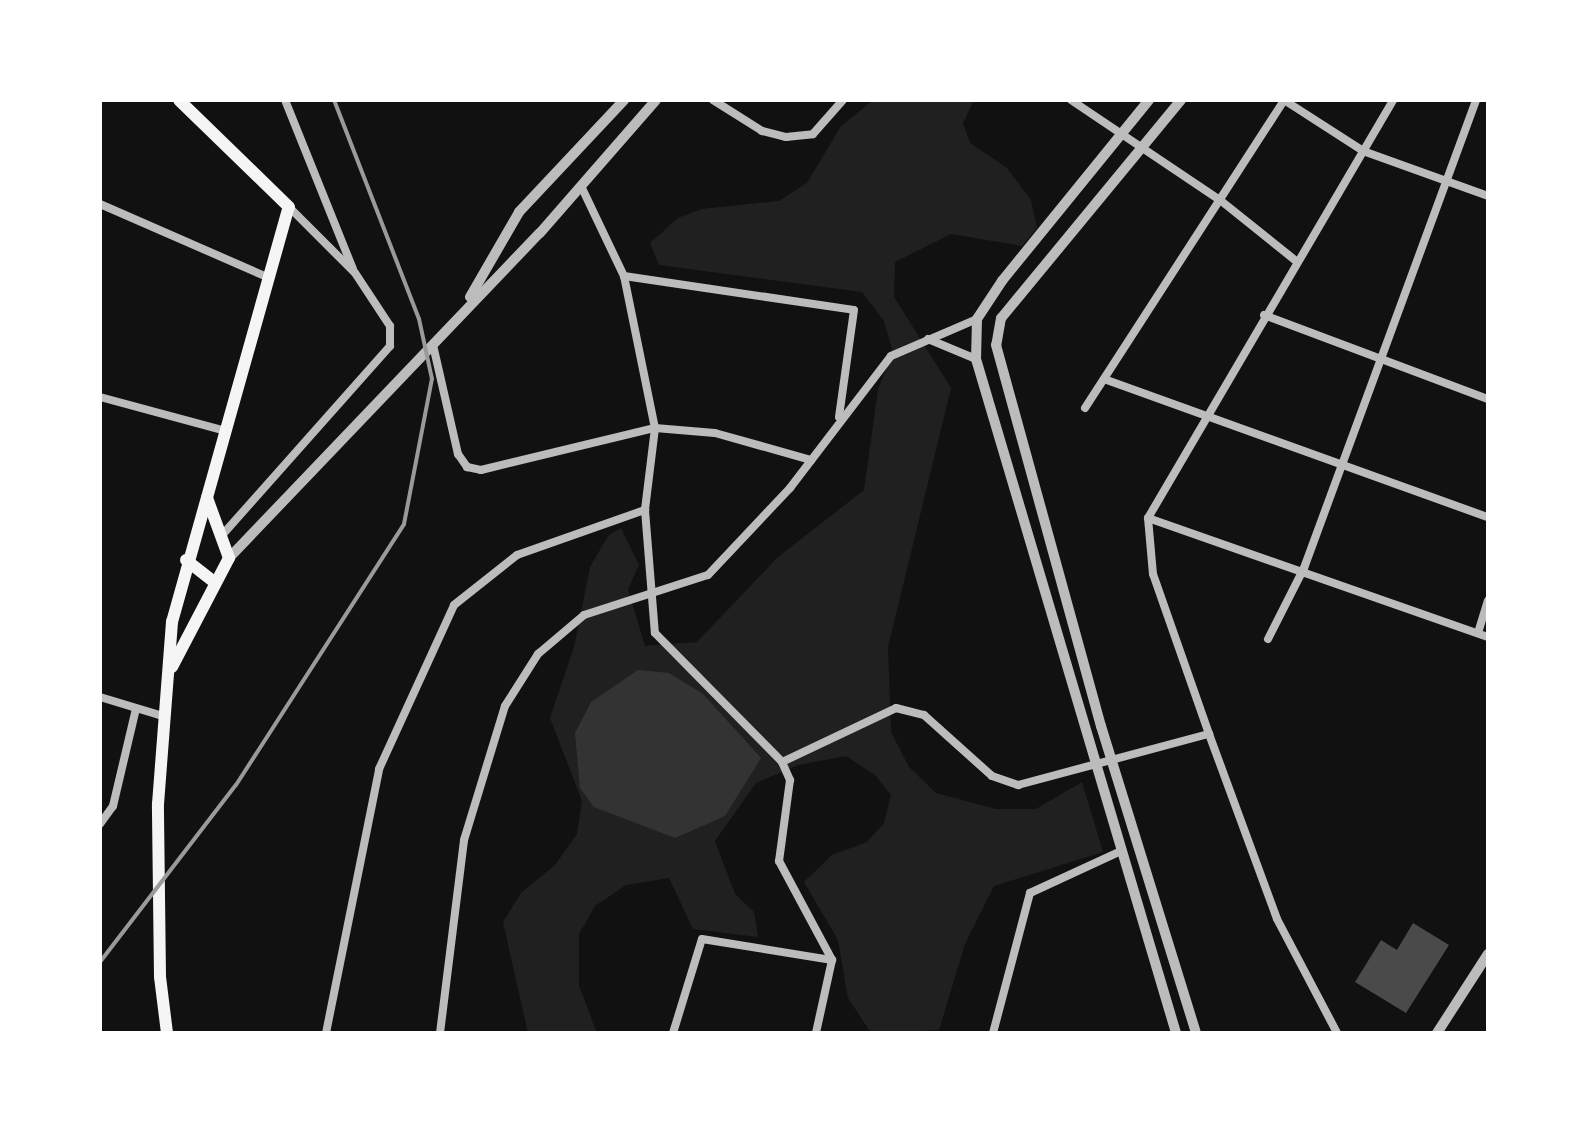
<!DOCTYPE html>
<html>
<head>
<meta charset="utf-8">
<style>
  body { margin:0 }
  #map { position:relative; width:1588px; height:1133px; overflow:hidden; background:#111; font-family:Cabin,sans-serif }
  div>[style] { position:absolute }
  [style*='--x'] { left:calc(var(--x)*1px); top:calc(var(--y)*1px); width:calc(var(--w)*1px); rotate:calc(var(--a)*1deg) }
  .green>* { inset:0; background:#202020 }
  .water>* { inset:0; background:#333 }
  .building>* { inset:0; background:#4a4a4a }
  .minor>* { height:8px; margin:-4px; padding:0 4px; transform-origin:4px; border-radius:4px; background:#bcbcbc }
  .tertiary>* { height:10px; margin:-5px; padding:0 5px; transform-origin:5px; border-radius:5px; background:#bcbcbc }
  .primary>* { height:12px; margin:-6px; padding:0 6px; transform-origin:6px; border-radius:6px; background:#f5f5f5 }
  .rail>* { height:4px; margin:-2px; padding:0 2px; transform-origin:2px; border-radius:2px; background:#9a9a9a }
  span { translate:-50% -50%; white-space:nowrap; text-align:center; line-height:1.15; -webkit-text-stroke:10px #fff; paint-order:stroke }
  .frame { position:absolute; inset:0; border:102px solid #fff; pointer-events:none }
</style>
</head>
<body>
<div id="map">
  <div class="green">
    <div style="clip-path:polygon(974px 100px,963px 123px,970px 143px,1007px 168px,1031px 200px,1037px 228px,1022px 246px,951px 234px,895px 262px,894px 297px,951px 388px,888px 647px,891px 732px,909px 767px,936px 793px,996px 809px,1036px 809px,1082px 782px,1103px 852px,994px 886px,965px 944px,939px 1030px,871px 1033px,848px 998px,838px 940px,804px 882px,832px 855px,867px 842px,884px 823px,891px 795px,875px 775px,846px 756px,798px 765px,756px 783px,715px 841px,735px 894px,754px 912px,758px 937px,693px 929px,669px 878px,626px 885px,595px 906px,579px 934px,579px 986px,597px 1033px,528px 1033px,503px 922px,521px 893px,555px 865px,577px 834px,582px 801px,550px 718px,574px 647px,590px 567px,608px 536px,621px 528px,639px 565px,628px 589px,645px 646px,697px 642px,778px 557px,864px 490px,878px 389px,893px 353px,884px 321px,862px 292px,659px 265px,650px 243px,678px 218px,701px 209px,779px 201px,807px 183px,841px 126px,871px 102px)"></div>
  </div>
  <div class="water">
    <div style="clip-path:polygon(638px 670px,669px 673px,703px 694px,761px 758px,725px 816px,675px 838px,594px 807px,580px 788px,575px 733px,591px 702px)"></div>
  </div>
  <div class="building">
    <div style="clip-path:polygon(1413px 923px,1449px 945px,1406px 1013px,1355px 982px,1381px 940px,1397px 950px)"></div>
  </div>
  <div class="minor">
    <div style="--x:285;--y:100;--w:182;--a:68.1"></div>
    <div style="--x:713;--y:100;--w:58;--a:32.3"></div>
    <div style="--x:762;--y:131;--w:25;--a:14"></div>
    <div style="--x:786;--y:137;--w:27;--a:-6"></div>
    <div style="--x:813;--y:134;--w:45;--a:-48.6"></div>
    <div style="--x:1071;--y:100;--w:179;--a:33.9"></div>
    <div style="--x:1220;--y:200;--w:96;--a:38.7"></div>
    <div style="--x:581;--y:186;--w:100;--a:64.5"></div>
    <div style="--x:624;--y:276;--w:155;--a:78.5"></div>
    <div style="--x:655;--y:428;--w:83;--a:97"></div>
    <div style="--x:645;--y:510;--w:123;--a:85.4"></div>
    <div style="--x:655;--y:633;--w:181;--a:45.4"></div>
    <div style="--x:782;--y:762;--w:126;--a:-25.3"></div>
    <div style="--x:896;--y:708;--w:29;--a:14"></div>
    <div style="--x:924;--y:715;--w:91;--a:41.9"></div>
    <div style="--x:992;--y:776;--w:28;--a:19"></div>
    <div style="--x:1018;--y:785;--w:198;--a:-15"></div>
    <div style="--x:100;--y:204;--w:182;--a:23.6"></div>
    <div style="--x:624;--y:276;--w:232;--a:8.4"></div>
    <div style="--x:854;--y:310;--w:108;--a:98"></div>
    <div style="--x:1264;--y:315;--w:239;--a:20.6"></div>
    <div style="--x:928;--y:339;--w:52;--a:22.6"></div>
    <div style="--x:433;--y:345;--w:112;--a:77.1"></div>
    <div style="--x:458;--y:454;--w:16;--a:55"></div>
    <div style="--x:467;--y:467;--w:14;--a:12"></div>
    <div style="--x:481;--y:470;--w:179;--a:-13.6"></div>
    <div style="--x:655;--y:428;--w:60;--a:4.8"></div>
    <div style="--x:715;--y:433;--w:100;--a:15.7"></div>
    <div style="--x:1104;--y:379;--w:408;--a:19.8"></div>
    <div style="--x:100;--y:397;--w:126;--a:15.1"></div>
    <div style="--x:1085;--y:408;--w:367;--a:-57.1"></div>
    <div style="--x:1284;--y:100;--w:94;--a:32.8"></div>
    <div style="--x:1363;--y:151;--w:133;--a:19.8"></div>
    <div style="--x:1148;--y:518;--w:56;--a:84.9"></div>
    <div style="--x:1153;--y:574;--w:170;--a:70.7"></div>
    <div style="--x:1209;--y:734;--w:197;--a:69.8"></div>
    <div style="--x:1277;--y:919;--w:129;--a:62.2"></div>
    <div style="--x:1148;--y:518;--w:485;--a:-59.6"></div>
    <div style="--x:1148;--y:518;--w:360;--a:19.3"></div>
    <div style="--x:224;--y:533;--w:250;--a:-48.4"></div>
    <div style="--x:390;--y:346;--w:20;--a:-90"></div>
    <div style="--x:390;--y:326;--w:64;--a:-123.4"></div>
    <div style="--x:355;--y:273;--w:93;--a:-135"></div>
    <div style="--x:1478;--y:633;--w:34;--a:-73"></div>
    <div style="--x:1268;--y:639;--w:80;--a:-63.1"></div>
    <div style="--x:1304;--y:568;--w:499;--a:-69.8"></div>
    <div style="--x:100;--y:697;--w:66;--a:16.8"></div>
    <div style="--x:782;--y:762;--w:20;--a:66"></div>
    <div style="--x:790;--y:780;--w:82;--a:97.7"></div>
    <div style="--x:779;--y:861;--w:112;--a:61.8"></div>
    <div style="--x:832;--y:960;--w:75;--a:102.4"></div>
    <div style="--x:100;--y:824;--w:22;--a:-54"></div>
    <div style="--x:113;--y:806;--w:100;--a:-76.7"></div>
    <div style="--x:326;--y:1033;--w:269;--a:-78.6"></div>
    <div style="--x:379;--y:769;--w:180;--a:-65.4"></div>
    <div style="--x:454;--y:605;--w:80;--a:-38.4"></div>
    <div style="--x:517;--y:555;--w:136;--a:-19.4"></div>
    <div style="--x:440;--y:1033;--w:194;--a:-82.9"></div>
    <div style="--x:464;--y:840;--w:140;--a:-73"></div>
    <div style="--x:505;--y:706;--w:62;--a:-57.6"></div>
    <div style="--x:538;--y:654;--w:60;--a:-40.3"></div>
    <div style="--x:584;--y:615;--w:130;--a:-17.9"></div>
    <div style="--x:708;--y:575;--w:120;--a:-46.7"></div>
    <div style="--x:790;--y:488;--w:166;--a:-52.6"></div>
    <div style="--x:891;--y:356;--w:94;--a:-23.3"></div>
    <div style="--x:673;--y:1033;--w:98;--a:-72.9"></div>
    <div style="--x:702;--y:939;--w:132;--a:9.2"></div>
    <div style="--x:993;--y:1033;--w:145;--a:-75.2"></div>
    <div style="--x:1030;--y:893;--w:100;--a:-24.8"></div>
  </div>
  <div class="tertiary">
    <div style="--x:1149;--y:100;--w:233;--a:129.1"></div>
    <div style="--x:1002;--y:281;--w:45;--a:123.3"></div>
    <div style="--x:977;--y:319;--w:40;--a:91.4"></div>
    <div style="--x:976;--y:359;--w:703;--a:73.47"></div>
    <div style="--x:1181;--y:100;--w:283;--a:129.5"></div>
    <div style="--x:1001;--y:318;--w:27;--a:100"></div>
    <div style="--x:996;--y:345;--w:395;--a:74.6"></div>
    <div style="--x:1101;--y:726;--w:321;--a:72.8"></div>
    <div style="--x:470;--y:297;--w:98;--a:-60"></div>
    <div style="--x:519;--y:212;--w:154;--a:-46.8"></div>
    <div style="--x:229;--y:558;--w:450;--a:-46.3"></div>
    <div style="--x:540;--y:233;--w:176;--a:-48.9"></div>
    <div style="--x:1437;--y:1033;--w:94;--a:-57.2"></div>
  </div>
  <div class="primary">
    <div style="--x:186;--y:560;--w:37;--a:38"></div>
    <div style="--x:172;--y:667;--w:123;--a:-62.4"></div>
    <div style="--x:229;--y:558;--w:64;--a:-110.1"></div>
    <div style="--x:167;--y:1033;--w:56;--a:-97.1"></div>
    <div style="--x:160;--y:977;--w:173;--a:-90.7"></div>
    <div style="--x:158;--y:804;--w:183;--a:-85.6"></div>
    <div style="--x:172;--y:622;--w:431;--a:-74.3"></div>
    <div style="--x:289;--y:207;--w:153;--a:-135.8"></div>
  </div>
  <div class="rail">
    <div style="--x:100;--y:962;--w:223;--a:-52.5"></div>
    <div style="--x:236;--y:785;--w:310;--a:-57.2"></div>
    <div style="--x:404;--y:524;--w:148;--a:-79.1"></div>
    <div style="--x:432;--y:379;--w:61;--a:-102.2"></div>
    <div style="--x:419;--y:319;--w:235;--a:-111.2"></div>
  </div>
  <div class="frame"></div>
</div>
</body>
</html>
